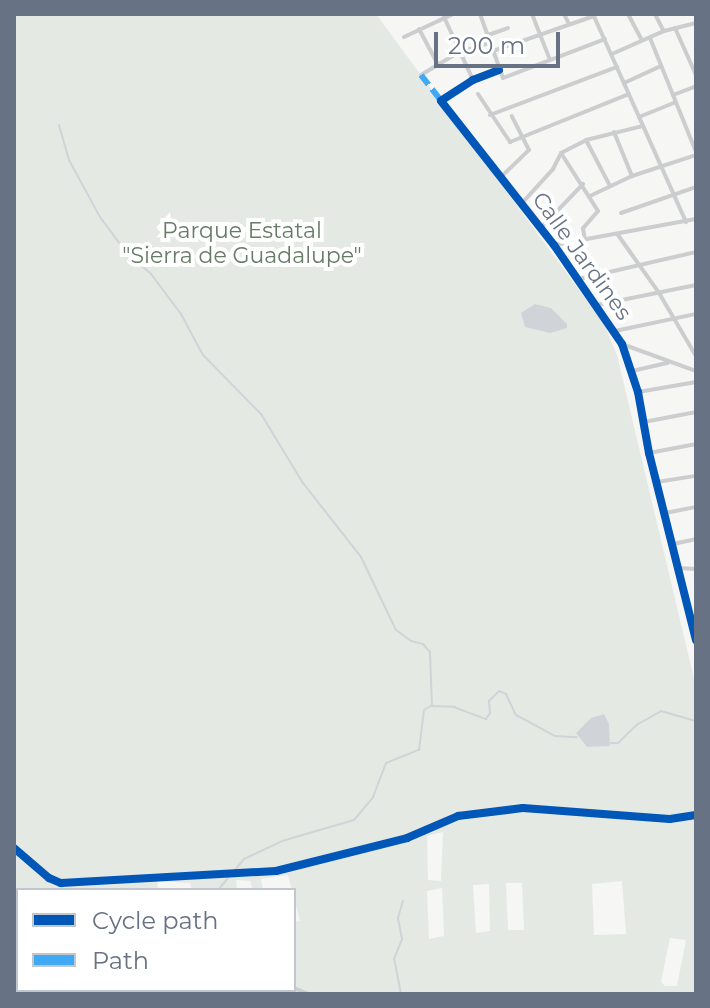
<!DOCTYPE html>
<html>
<head>
<meta charset="utf-8">
<style>
  body { margin:0 }
  #map { position:relative; width:710px; height:1008px; overflow:hidden; background:#f6f6f5; font-family:Montserrat,sans-serif }
  div>[style] { position:absolute }
  [style*='--x'] { left:calc(var(--x)*1px); top:calc(var(--y)*1px); width:calc(var(--w)*1px); rotate:calc(var(--a)*1deg) }
  .green>* { inset:0; background:#e5e9e4 }
  .water>* { inset:0; background:#d0d4d8 }
  .stream>* { height:2px; margin:-1px; padding:0 1px; transform-origin:1px; border-radius:1px; background:#d0d4d8 }
  .minor>* { height:4px; margin:-2px; padding:0 2px; transform-origin:2px; border-radius:2px; background:#cccdcf }
  .quiet>* { height:6px; margin-top:-3px; transform-origin:0; background:repeating-linear-gradient(90deg,#3fa9f5 0 12px,transparent 0 18px) }
  .cycleway>* { height:8px; margin:-4px; padding:0 4px; transform-origin:4px; border-radius:4px; background:#0057b8 }
  span { translate:-50% -50%; white-space:nowrap; text-align:center; line-height:1.15; -webkit-text-stroke:8px #fff; paint-order:stroke }
  .park-label { font-size:22px; color:#667c66 }
  .street-label { font-size:22px; color:#677284 }
  .frame { position:absolute; inset:0; border:16px solid #677284; pointer-events:none }
  .legend { position:absolute; left:16px; top:888px; width:280px; height:104px; box-sizing:border-box; background:#fff; border:2px solid #c2c7ce; margin:0; padding:10px 14px; list-style:none; font-size:24px; color:#677284 }
  .legend li { display:flex; align-items:center; gap:16px; height:40px }
  .legend b { width:40px; border:2px solid #c2c7ce }
  .scale { position:absolute; left:434px; top:32px; width:126px; height:36px; box-sizing:border-box; border:4px solid #677284; border-top:0; padding-left:10px; font-size:24px; line-height:28px; white-space:nowrap; color:#677284; -webkit-text-stroke:6px #fff; paint-order:stroke }
</style>
</head>
<body>
<div id="map">
  <div class="green">
    <div style="clip-path:polygon(evenodd,14px 14px,376px 14px,604px 324px,617px 355px,696px 687px,696px 994px,14px 994px,14px 14px,443px 832px,441px 881px,428px 880px,427px 836px,443px 832px,14px 14px,288px 875px,300px 921px,294px 922px,294px 990px,18px 990px,18px 890px,158px 890px,157px 881px,190px 883px,192px 890px,237px 890px,236px 880px,250px 881px,253px 890px,263px 890px,261px 879px,288px 875px,14px 14px,622px 881px,626px 934px,594px 935px,592px 884px,622px 881px,14px 14px,506px 883px,522px 883px,524px 930px,508px 930px,506px 883px,14px 14px,489px 884px,490px 931px,476px 933px,473px 885px,489px 884px,14px 14px,442px 888px,444px 936px,429px 939px,427px 891px,442px 888px,14px 14px,670px 938px,686px 940px,677px 986px,665px 986px,661px 982px,670px 938px)"></div>
  </div>
  <div class="water">
    <div style="clip-path:polygon(535px 304px,551px 308px,567px 324px,567px 328px,550px 333px,525px 327px,521px 313px)"></div>
    <div style="clip-path:polygon(604px 714px,609px 724px,610px 746px,587px 747px,576px 733px,591px 718px)"></div>
  </div>
  <div class="stream">
    <div style="--x:59;--y:125;--w:36;--a:74"></div>
    <div style="--x:69;--y:160;--w:65;--a:61.5"></div>
    <div style="--x:100;--y:217;--w:44;--a:53.4"></div>
    <div style="--x:126;--y:252;--w:33;--a:41"></div>
    <div style="--x:151;--y:274;--w:50;--a:53.1"></div>
    <div style="--x:181;--y:314;--w:47;--a:61.8"></div>
    <div style="--x:203;--y:355;--w:83;--a:45.5"></div>
    <div style="--x:261;--y:414;--w:81;--a:58.7"></div>
    <div style="--x:303;--y:483;--w:94;--a:51.9"></div>
    <div style="--x:361;--y:557;--w:81;--a:64.4"></div>
    <div style="--x:396;--y:630;--w:19;--a:36"></div>
    <div style="--x:411;--y:641;--w:12;--a:14"></div>
    <div style="--x:423;--y:644;--w:11;--a:49"></div>
    <div style="--x:430;--y:652;--w:54;--a:87.9"></div>
    <div style="--x:611;--y:743;--w:7;--a:0"></div>
    <div style="--x:618;--y:743;--w:28;--a:-44"></div>
    <div style="--x:638;--y:724;--w:26;--a:-29"></div>
    <div style="--x:661;--y:711;--w:36;--a:16"></div>
    <div style="--x:218;--y:890;--w:40;--a:-50"></div>
    <div style="--x:244;--y:859;--w:42;--a:-25.3"></div>
    <div style="--x:282;--y:841;--w:75;--a:-16.3"></div>
    <div style="--x:354;--y:820;--w:30;--a:-50"></div>
    <div style="--x:373;--y:797;--w:36;--a:-69"></div>
    <div style="--x:386;--y:763;--w:35;--a:-22"></div>
    <div style="--x:419;--y:750;--w:40;--a:-82.9"></div>
    <div style="--x:424;--y:710;--w:8;--a:-30"></div>
    <div style="--x:431;--y:706;--w:23;--a:2"></div>
    <div style="--x:454;--y:707;--w:34;--a:21"></div>
    <div style="--x:486;--y:719;--w:7;--a:-56"></div>
    <div style="--x:490;--y:713;--w:12;--a:-95"></div>
    <div style="--x:489;--y:701;--w:14;--a:-45"></div>
    <div style="--x:499;--y:691;--w:8;--a:23"></div>
    <div style="--x:506;--y:694;--w:23;--a:65"></div>
    <div style="--x:516;--y:715;--w:44;--a:28.3"></div>
    <div style="--x:555;--y:736;--w:22;--a:3"></div>
    <div style="--x:14;--y:893;--w:4;--a:27"></div>
    <div style="--x:52;--y:994;--w:4;--a:-63"></div>
    <div style="--x:401;--y:994;--w:36;--a:-101"></div>
    <div style="--x:394;--y:959;--w:22;--a:-68"></div>
    <div style="--x:402;--y:939;--w:21;--a:-101"></div>
    <div style="--x:398;--y:918;--w:18;--a:-74"></div>
  </div>
  <div class="minor">
    <div style="--x:480;--y:14;--w:68;--a:70.2"></div>
    <div style="--x:503;--y:78;--w:109;--a:-20.9"></div>
    <div style="--x:532;--y:14;--w:49;--a:68.6"></div>
    <div style="--x:564;--y:14;--w:11;--a:63"></div>
    <div style="--x:593;--y:14;--w:228;--a:65.9"></div>
    <div style="--x:628;--y:14;--w:30;--a:62"></div>
    <div style="--x:655;--y:14;--w:18;--a:63"></div>
    <div style="--x:444;--y:17;--w:69;--a:65.3"></div>
    <div style="--x:675;--y:28;--w:51;--a:65.9"></div>
    <div style="--x:419;--y:29;--w:38;--a:62"></div>
    <div style="--x:488;--y:35;--w:21;--a:-19"></div>
    <div style="--x:404;--y:37;--w:54;--a:-25.1"></div>
    <div style="--x:650;--y:38;--w:123;--a:68"></div>
    <div style="--x:493;--y:51;--w:107;--a:-19.1"></div>
    <div style="--x:612;--y:54;--w:57;--a:-23.9"></div>
    <div style="--x:664;--y:31;--w:33;--a:-14"></div>
    <div style="--x:499;--y:70;--w:28;--a:159"></div>
    <div style="--x:473;--y:80;--w:38;--a:147"></div>
    <div style="--x:441;--y:101;--w:183;--a:51.9"></div>
    <div style="--x:554;--y:245;--w:120;--a:55.5"></div>
    <div style="--x:622;--y:344;--w:51;--a:71.6"></div>
    <div style="--x:638;--y:392;--w:62;--a:79.8"></div>
    <div style="--x:649;--y:453;--w:193;--a:75.9"></div>
    <div style="--x:421;--y:75;--w:44;--a:-31.2"></div>
    <div style="--x:459;--y:52;--w:32;--a:-16"></div>
    <div style="--x:624;--y:83;--w:41;--a:-24.7"></div>
    <div style="--x:478;--y:94;--w:58;--a:56.3"></div>
    <div style="--x:510;--y:142;--w:128;--a:-22"></div>
    <div style="--x:673;--y:95;--w:25;--a:-21"></div>
    <div style="--x:490;--y:115;--w:136;--a:-20.7"></div>
    <div style="--x:639;--y:117;--w:40;--a:-22"></div>
    <div style="--x:614;--y:132;--w:48;--a:67.8"></div>
    <div style="--x:586;--y:140;--w:50;--a:62.4"></div>
    <div style="--x:561;--y:153;--w:69;--a:57.5"></div>
    <div style="--x:598;--y:211;--w:23;--a:131"></div>
    <div style="--x:583;--y:228;--w:12;--a:81"></div>
    <div style="--x:501;--y:177;--w:39;--a:-44"></div>
    <div style="--x:529;--y:150;--w:38;--a:-117"></div>
    <div style="--x:590;--y:196;--w:47;--a:-25.5"></div>
    <div style="--x:632;--y:176;--w:67;--a:-18.2"></div>
    <div style="--x:522;--y:203;--w:46;--a:-47.6"></div>
    <div style="--x:553;--y:169;--w:18;--a:-63"></div>
    <div style="--x:561;--y:153;--w:28;--a:-27"></div>
    <div style="--x:586;--y:140;--w:59;--a:-13.8"></div>
    <div style="--x:621;--y:213;--w:79;--a:-19.1"></div>
    <div style="--x:541;--y:228;--w:61;--a:-46.3"></div>
    <div style="--x:618;--y:235;--w:71;--a:54.7"></div>
    <div style="--x:659;--y:293;--w:73;--a:59.6"></div>
    <div style="--x:554;--y:245;--w:144;--a:-10.4"></div>
    <div style="--x:579;--y:279;--w:120;--a:-13"></div>
    <div style="--x:597;--y:305;--w:101;--a:-11.4"></div>
    <div style="--x:615;--y:331;--w:83;--a:-11.9"></div>
    <div style="--x:622;--y:344;--w:79;--a:20"></div>
    <div style="--x:632;--y:371;--w:37;--a:-13"></div>
    <div style="--x:638;--y:392;--w:59;--a:-9.8"></div>
    <div style="--x:644;--y:422;--w:53;--a:-10.9"></div>
    <div style="--x:649;--y:453;--w:48;--a:-10.8"></div>
    <div style="--x:657;--y:482;--w:39;--a:-9"></div>
    <div style="--x:665;--y:513;--w:32;--a:-11"></div>
    <div style="--x:673;--y:544;--w:24;--a:-12"></div>
    <div style="--x:679;--y:568;--w:17;--a:3"></div>
    <div style="--x:14;--y:848;--w:46;--a:40.6"></div>
    <div style="--x:49;--y:878;--w:13;--a:23"></div>
    <div style="--x:61;--y:883;--w:215;--a:-3.2"></div>
    <div style="--x:276;--y:871;--w:135;--a:-14.1"></div>
    <div style="--x:407;--y:838;--w:56;--a:-23.3"></div>
    <div style="--x:458;--y:816;--w:65;--a:-7"></div>
    <div style="--x:523;--y:808;--w:147;--a:4.3"></div>
    <div style="--x:670;--y:819;--w:26;--a:-9"></div>
    <div style="--x:294;--y:988;--w:15;--a:23"></div>
    <div style="--x:241;--y:994;--w:16;--a:-15"></div>
  </div>
  <div class="quiet">
    <div style="--x:421;--y:75;--w:33;--a:52"></div>
  </div>
  <div class="cycleway">
    <div style="--x:499;--y:70;--w:28;--a:159"></div>
    <div style="--x:473;--y:80;--w:38;--a:147"></div>
    <div style="--x:441;--y:101;--w:183;--a:51.9"></div>
    <div style="--x:554;--y:245;--w:120;--a:55.5"></div>
    <div style="--x:622;--y:344;--w:51;--a:71.6"></div>
    <div style="--x:638;--y:392;--w:62;--a:79.8"></div>
    <div style="--x:649;--y:453;--w:193;--a:75.9"></div>
    <div style="--x:14;--y:848;--w:46;--a:40.6"></div>
    <div style="--x:49;--y:878;--w:13;--a:23"></div>
    <div style="--x:61;--y:883;--w:215;--a:-3.2"></div>
    <div style="--x:276;--y:871;--w:135;--a:-14.1"></div>
    <div style="--x:407;--y:838;--w:56;--a:-23.3"></div>
    <div style="--x:458;--y:816;--w:65;--a:-7"></div>
    <div style="--x:523;--y:808;--w:147;--a:4.3"></div>
    <div style="--x:670;--y:819;--w:26;--a:-9"></div>
  </div>
  <div class="park-label">
    <span style="left:242px;top:243px">Parque Estatal<br>"Sierra de Guadalupe"</span>
  </div>
  <div class="street-label">
    <span style="left:582px;top:256px;rotate:54deg">Calle Jardines</span>
  </div>
  <div class="frame"></div>
  <ul class="legend">
  <li><b style="height:10px;background:#0057b8"></b>Cycle path</li>
  <li><b style="height:10px;background:#3fa9f5"></b>Path</li>
  </ul>
  <div class="scale">200 m</div>
</div>
</body>
</html>
